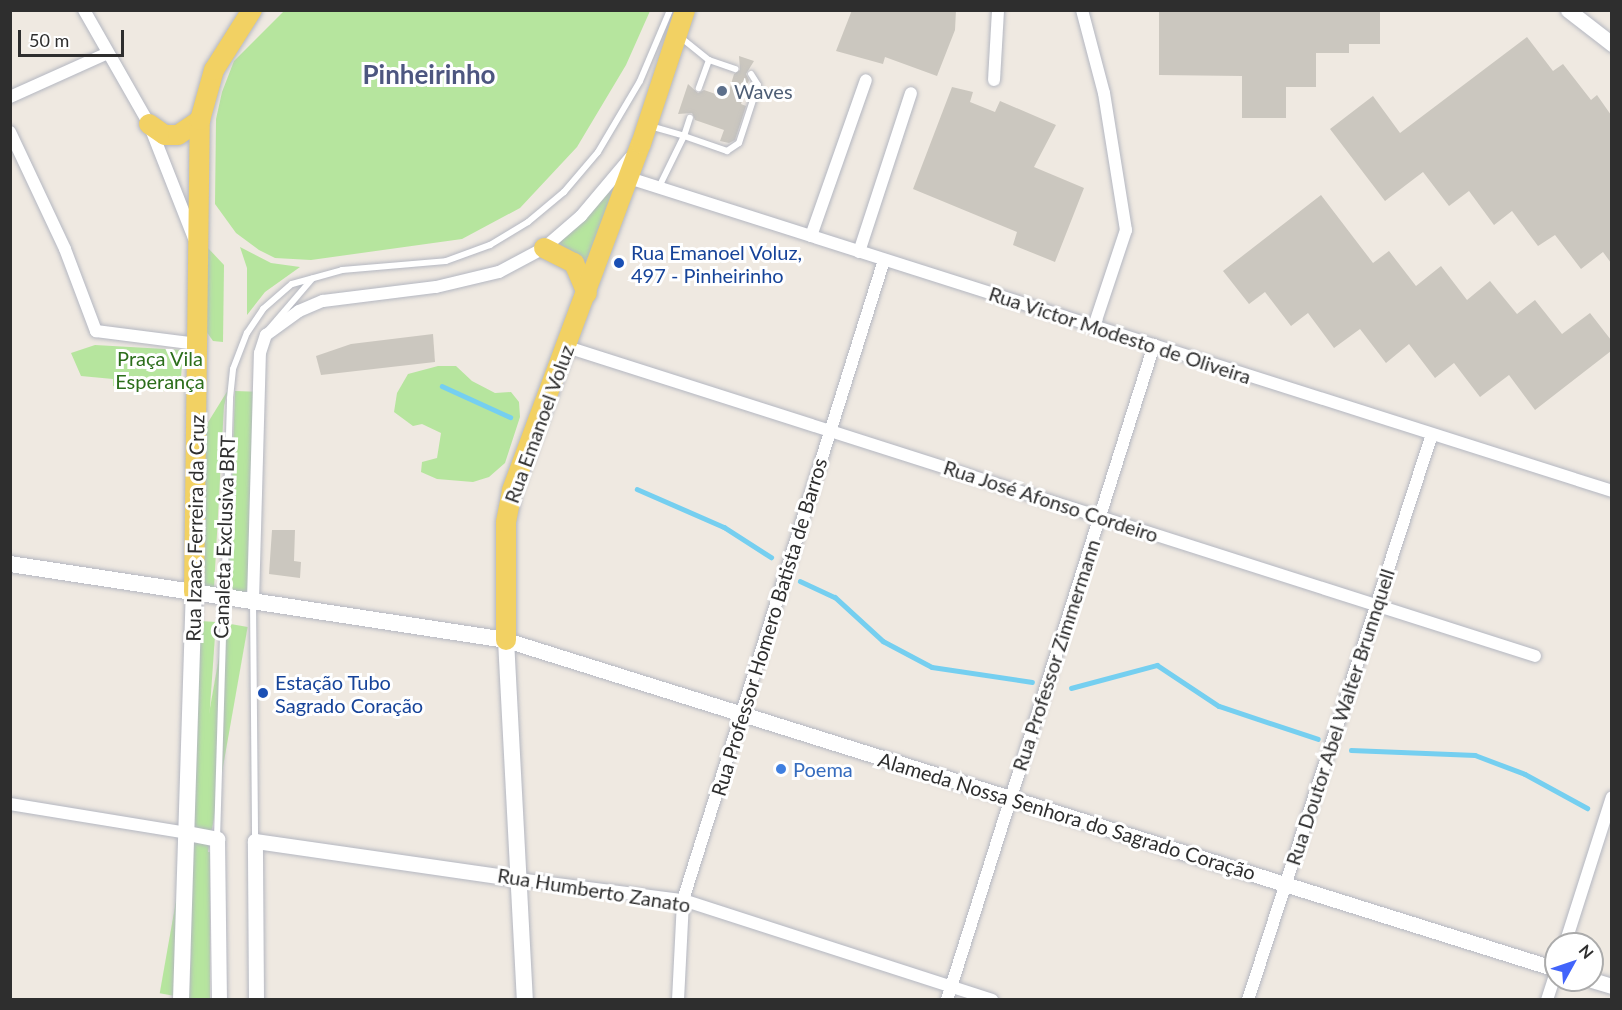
<!DOCTYPE html>
<html>
<head>
<meta charset="utf-8">
<style>
  body { margin:0 }
  #map { position:relative; width:1622px; height:1010px; overflow:hidden; background:#efe9e1; font-family:Lato,sans-serif }
  div>[style] { position:absolute }
  [style*='--x'] { left:calc(var(--x)*1px); top:calc(var(--y)*1px); width:calc(var(--w)*1px); rotate:calc(var(--a)*1deg) }
  .green>* { inset:0; background:#b6e59e; transform-origin:0 0 }
  .stream>* { height:4.5px; margin:-2.25px; padding:0 2.25px; transform-origin:2.25px; border-radius:2.25px; background:#75cff0 }
  .building>* { inset:0; background:#cbc7bf }
  .roads { filter:drop-shadow(0 0 2px #b4b7c1) drop-shadow(0 0 2px #b4b7c1) }
  .service>* { height:6px; margin:-3px; padding:0 3px; transform-origin:3px; border-radius:3px; background:#fff }
  .minor>* { height:12px; margin:-6px; padding:0 6px; transform-origin:6px; border-radius:6px; background:#fff }
  .tertiary>* { height:15px; margin:-7.5px; padding:0 7.5px; transform-origin:7.5px; border-radius:7.5px; background:#fff }
  .secondary>* { height:16px; margin:-8px; padding:0 8px; transform-origin:8px; border-radius:8px; background:#fff }
  .primary>* { height:20px; margin:-10px; padding:0 10px; transform-origin:10px; border-radius:10px; background:#f2d163 }
  .dots>* { width:16px; height:16px; translate:-50% -50%; box-sizing:border-box; border:3px solid #fff; border-radius:50% }
  span { translate:-50% -50%; white-space:nowrap; text-align:center; line-height:1.15; -webkit-text-stroke:6px #fff; paint-order:stroke }
  .service-label { font-size:20px; color:#4e5e75 }
  .left { translate:0 -50%; text-align:left }
  .transit-label { font-size:20px; color:#164399 }
  .street-label { font-size:20px; color:#2e2e2e }
  .park-label { font-size:20px; color:#2c6e1b }
  .shop-label { font-size:20px; color:#366cbe }
  .district-label { font-size:26px; color:#4d5680; font-weight:700 }
  .frame { position:absolute; inset:0; border:12px solid #2e2e2e; pointer-events:none }
  .north { position:absolute; left:1544px; top:932px; width:60px; height:60px; box-sizing:border-box; background:#fff; border:2px solid #ababab; border-radius:50%; rotate:50deg; font-size:16px; font-weight:700; line-height:24px; text-align:center; color:#2e2e2e }
  .north::after { content:''; display:block; margin:auto; width:21px; height:27px; background:#4264fb; clip-path:polygon(50% 0,100% 100%,50% 72%,0 100%) }
  .scale { position:absolute; left:18px; top:30px; width:106px; height:27px; box-sizing:border-box; border:3px solid #2e2e2e; border-top:0; padding-left:8px; font-size:18px; line-height:21px; white-space:nowrap; color:#2e2e2e; -webkit-text-stroke:4px #fff; paint-order:stroke }
</style>
</head>
<body>
<div id="map">
  <div class="green">
    <div style="clip-path:polygon(284px 11px,284px 10px,650px 11px,626px 65px,577px 147px,520px 208px,462px 239px,311px 260px,275px 258px,259px 250px,236px 233px,215px 204px,216px 119px,222px 92px,234px 61px)"></div>
    <div style="clip-path:polygon(612px 188px,619px 192px,588px 279px,578px 256px,555px 245px)"></div>
    <div style="clip-path:polygon(207px 247px,224px 265px,223px 342px,213px 341px,206px 331px)"></div>
    <div style="clip-path:polygon(240px 247px,271px 263px,300px 267px,265px 292px,247px 315px,247px 268px)"></div>
    <div style="clip-path:polygon(95px 345px,183px 350px,180px 392px,113px 386px,113px 379px,81px 376px,71px 353px)"></div>
    <div style="clip-path:polygon(438px 366px,456px 366px,472px 381px,495px 393px,511px 392px,519px 402px,520px 417px,505px 463px,489px 477px,473px 482px,437px 479px,421px 472px,422px 462px,437px 458px,441px 433px,422px 424px,413px 426px,394px 412px,397px 393px,408px 374px)"></div>
    <div style="clip-path:polygon(228px 390px,224px 406px,214px 588px,199px 586px,202px 432px)"></div>
    <div style="left:235px;top:391px;width:25px;height:200px;rotate:2deg"></div>
    <div style="left:201px;top:621px;width:15px;height:197px;rotate:4deg"></div>
    <div style="left:225px;top:623px;width:23px;height:376px;rotate:10deg"></div>
    <div style="clip-path:polygon(195px 851px,210px 852px,210px 999px,189px 1000px)"></div>
  </div>
  <div class="stream">
    <div style="--x:148;--y:384;--w:27;--a:-4"></div>
    <div style="--x:442;--y:386;--w:75;--a:24.5"></div>
    <div style="--x:637;--y:489;--w:95;--a:23.6"></div>
    <div style="--x:724;--y:527;--w:56;--a:32.6"></div>
    <div style="--x:800;--y:581;--w:38;--a:25"></div>
    <div style="--x:835;--y:597;--w:65;--a:42.5"></div>
    <div style="--x:883;--y:641;--w:55;--a:28"></div>
    <div style="--x:932;--y:667;--w:101;--a:8.5"></div>
    <div style="--x:1071;--y:688;--w:89;--a:-15"></div>
    <div style="--x:1157;--y:665;--w:74;--a:33.5"></div>
    <div style="--x:1219;--y:706;--w:104;--a:18.4"></div>
    <div style="--x:1351;--y:750;--w:124;--a:2.3"></div>
    <div style="--x:1475;--y:755;--w:53;--a:20.8"></div>
    <div style="--x:1525;--y:774;--w:71;--a:28.7"></div>
  </div>
  <div class="building">
    <div style="clip-path:polygon(852px 10px,956px 10px,955px 30px,937px 76px,885px 57px,883px 64px,836px 51px)"></div>
    <div style="clip-path:polygon(1159px 10px,1380px 10px,1380px 44px,1349px 44px,1349px 53px,1316px 53px,1316px 87px,1286px 87px,1286px 118px,1242px 118px,1242px 76px,1159px 75px)"></div>
    <div style="clip-path:polygon(1527px 37px,1553px 71px,1563px 64px,1591px 100px,1597px 95px,1611px 115px,1611px 263px,1603px 252px,1581px 269px,1555px 235px,1538px 246px,1512px 211px,1494px 225px,1469px 191px,1449px 206px,1423px 172px,1385px 201px,1330px 129px,1373px 96px,1400px 133px)"></div>
    <div style="clip-path:polygon(739px 56px,754px 61px,746px 74px,749px 80px,741px 104px,746px 106px,735px 140px,729px 143px,720px 141px,724px 130px,695px 120px,692px 113px,678px 114px,688px 84px,698px 93px,704px 90px,727px 98px,734px 74px,740px 70px)"></div>
    <div style="clip-path:polygon(952px 87px,973px 92px,970px 102px,995px 112px,1000px 101px,1056px 125px,1034px 167px,1084px 188px,1055px 262px,1013px 245px,1017px 232px,913px 189px)"></div>
    <div style="clip-path:polygon(1321px 195px,1373px 263px,1389px 251px,1416px 286px,1441px 266px,1467px 300px,1490px 281px,1517px 314px,1535px 300px,1562px 334px,1590px 313px,1611px 340px,1611px 351px,1535px 410px,1509px 375px,1480px 397px,1454px 363px,1435px 378px,1409px 344px,1386px 363px,1360px 329px,1334px 348px,1308px 313px,1291px 326px,1265px 292px,1249px 304px,1223px 271px)"></div>
    <div style="clip-path:polygon(433px 334px,435px 362px,321px 375px,316px 356px,351px 344px)"></div>
    <div style="clip-path:polygon(272px 530px,295px 530px,294px 561px,301px 562px,300px 578px,269px 574px)"></div>
  </div>
  <div class="roads">
    <div class="service">
      <div style="--x:679;--y:36;--w:38;--a:39"></div>
      <div style="--x:709;--y:60;--w:30;--a:110"></div>
      <div style="--x:709;--y:60;--w:28;--a:19"></div>
      <div style="--x:650;--y:126;--w:35;--a:16"></div>
      <div style="--x:684;--y:136;--w:19;--a:-72"></div>
      <div style="--x:659;--y:187;--w:57;--a:-63.9"></div>
      <div style="--x:684;--y:136;--w:46;--a:19.2"></div>
      <div style="--x:727;--y:151;--w:14;--a:-34"></div>
      <div style="--x:739;--y:143;--w:61;--a:-71.9"></div>
      <div style="--x:758;--y:85;--w:13;--a:-122"></div>
      <div style="--x:270;--y:328;--w:65;--a:-49.4"></div>
      <div style="--x:253;--y:601;--w:239;--a:89.5"></div>
      <div style="--x:217;--y:839;--w:441;--a:-88.3"></div>
      <div style="--x:230;--y:398;--w:29;--a:-84"></div>
      <div style="--x:233;--y:369;--w:39;--a:-69"></div>
      <div style="--x:247;--y:333;--w:29;--a:-56"></div>
      <div style="--x:263;--y:309;--w:38;--a:-41"></div>
      <div style="--x:292;--y:284;--w:52;--a:-15.6"></div>
      <div style="--x:342;--y:270;--w:104;--a:-4.9"></div>
      <div style="--x:446;--y:261;--w:47;--a:-20"></div>
      <div style="--x:490;--y:245;--w:44;--a:-31.2"></div>
      <div style="--x:528;--y:222;--w:47;--a:-39.8"></div>
      <div style="--x:564;--y:192;--w:52;--a:-49.6"></div>
      <div style="--x:598;--y:152;--w:82;--a:-59.4"></div>
      <div style="--x:640;--y:81;--w:77;--a:-67.1"></div>
    </div>
    <div class="minor">
      <div style="--x:84;--y:10;--w:131;--a:60.3"></div>
      <div style="--x:149;--y:124;--w:123;--a:68.5"></div>
      <div style="--x:1082;--y:10;--w:86;--a:75.2"></div>
      <div style="--x:1104;--y:93;--w:139;--a:80.9"></div>
      <div style="--x:1126;--y:230;--w:101;--a:108.4"></div>
      <div style="--x:994;--y:80;--w:70;--a:-86.7"></div>
      <div style="--x:10;--y:97;--w:107;--a:-24.2"></div>
      <div style="--x:10;--y:132;--w:129;--a:64.8"></div>
      <div style="--x:65;--y:249;--w:88;--a:69.3"></div>
      <div style="--x:96;--y:331;--w:102;--a:7.3"></div>
      <div style="--x:629;--y:178;--w:1032;--a:17.66"></div>
      <div style="--x:811;--y:236;--w:165;--a:-70.6"></div>
      <div style="--x:859;--y:252;--w:167;--a:-71.9"></div>
      <div style="--x:567;--y:347;--w:1016;--a:17.7"></div>
      <div style="--x:253;--y:601;--w:248;--a:-88.4"></div>
      <div style="--x:260;--y:353;--w:19;--a:-72"></div>
      <div style="--x:266;--y:335;--w:41;--a:-36"></div>
      <div style="--x:299;--y:311;--w:26;--a:-23"></div>
      <div style="--x:323;--y:301;--w:114;--a:-7.1"></div>
      <div style="--x:436;--y:287;--w:65;--a:-13.4"></div>
      <div style="--x:499;--y:272;--w:51;--a:-28.1"></div>
      <div style="--x:544;--y:248;--w:49;--a:-40.9"></div>
      <div style="--x:581;--y:216;--w:76;--a:-49.8"></div>
      <div style="--x:10;--y:804;--w:179;--a:9.3"></div>
      <div style="--x:518;--y:879;--w:166;--a:7.3"></div>
      <div style="--x:683;--y:900;--w:325;--a:17.9"></div>
      <div style="--x:1565;--y:944;--w:154;--a:-72.3"></div>
      <div style="--x:678;--y:1000;--w:100;--a:-87.1"></div>
      <div style="--x:683;--y:900;--w:671;--a:-72.56"></div>
      <div style="--x:947;--y:1000;--w:687;--a:-72.46"></div>
      <div style="--x:1248;--y:1000;--w:595;--a:-71.99"></div>
      <div style="--x:1547;--y:1000;--w:29;--a:-72"></div>
    </div>
    <div class="tertiary">
      <div style="--x:1568;--y:10;--w:56;--a:37.7"></div>
      <div style="--x:506;--y:640;--w:1100;--a:17.4"></div>
      <div style="--x:187;--y:833;--w:31;--a:11"></div>
      <div style="--x:217;--y:839;--w:161;--a:89.3"></div>
      <div style="--x:1592;--y:980;--w:21;--a:17"></div>
      <div style="--x:256;--y:1000;--w:159;--a:-90.4"></div>
      <div style="--x:255;--y:841;--w:266;--a:8.2"></div>
    </div>
    <div class="secondary">
      <div style="--x:10;--y:564;--w:502;--a:8.71"></div>
      <div style="--x:506;--y:640;--w:361;--a:87"></div>
      <div style="--x:181;--y:1000;--w:408;--a:-88.2"></div>
    </div>
    <div class="primary">
      <div style="--x:149;--y:124;--w:19;--a:35"></div>
      <div style="--x:165;--y:135;--w:13;--a:0"></div>
      <div style="--x:178;--y:135;--w:27;--a:-34"></div>
      <div style="--x:544;--y:248;--w:34;--a:27"></div>
      <div style="--x:574;--y:263;--w:33;--a:67"></div>
      <div style="--x:194;--y:592;--w:472;--a:-89.3"></div>
      <div style="--x:200;--y:120;--w:52;--a:-74.4"></div>
      <div style="--x:214;--y:70;--w:71;--a:-57.7"></div>
      <div style="--x:506;--y:640;--w:118;--a:-90"></div>
      <div style="--x:506;--y:522;--w:33;--a:-79"></div>
      <div style="--x:512;--y:490;--w:369;--a:-69.6"></div>
      <div style="--x:641;--y:144;--w:141;--a:-71.8"></div>
    </div>
  </div>
  <div class="dots">
    <div style="left:722px;top:91px;background:#5c6f8a"></div>
    <div style="left:619px;top:263px;background:#1a4fb4"></div>
    <div style="left:263px;top:693px;background:#1a4fb4"></div>
    <div style="left:781px;top:769px;background:#3f7fe0"></div>
  </div>
  <div class="service-label">
    <span class="left" style="left:734px;top:91px">Waves</span>
  </div>
  <div class="transit-label">
    <span class="left" style="left:631px;top:264px">Rua Emanoel Voluz,<br>497 - Pinheirinho</span>
    <span class="left" style="left:275px;top:694px">Estação Tubo<br>Sagrado Coração</span>
  </div>
  <div class="street-label">
    <span style="left:1120px;top:335px;rotate:18deg">Rua Victor Modesto de Oliveira</span>
    <span style="left:539px;top:424px;rotate:-70deg">Rua Emanoel Voluz</span>
    <span style="left:1051px;top:501px;rotate:18deg">Rua José Afonso Cordeiro</span>
    <span style="left:195px;top:528px;rotate:-89deg">Rua Izaac Ferreira da Cruz</span>
    <span style="left:224px;top:537px;rotate:-88deg">Canaleta Exclusiva BRT</span>
    <span style="left:769px;top:627px;rotate:-73deg">Rua Professor Homero Batista de Barros</span>
    <span style="left:1056px;top:655px;rotate:-72deg">Rua Professor Zimmermann</span>
    <span style="left:1340px;top:717px;rotate:-72deg">Rua Doutor Abel Walter Brunnquell</span>
    <span style="left:1067px;top:816px;rotate:17deg">Alameda Nossa Senhora do Sagrado Coração</span>
    <span style="left:594px;top:890px;rotate:9deg">Rua Humberto Zanato</span>
  </div>
  <div class="park-label">
    <span style="left:160px;top:370px">Praça Vila<br>Esperança</span>
  </div>
  <div class="shop-label">
    <span class="left" style="left:793px;top:769px">Poema</span>
  </div>
  <div class="district-label">
    <span style="left:429px;top:75px">Pinheirinho</span>
  </div>
  <div class="frame"></div>
  <div class="north">N</div>
  <div class="scale">50 m</div>
</div>
</body>
</html>
